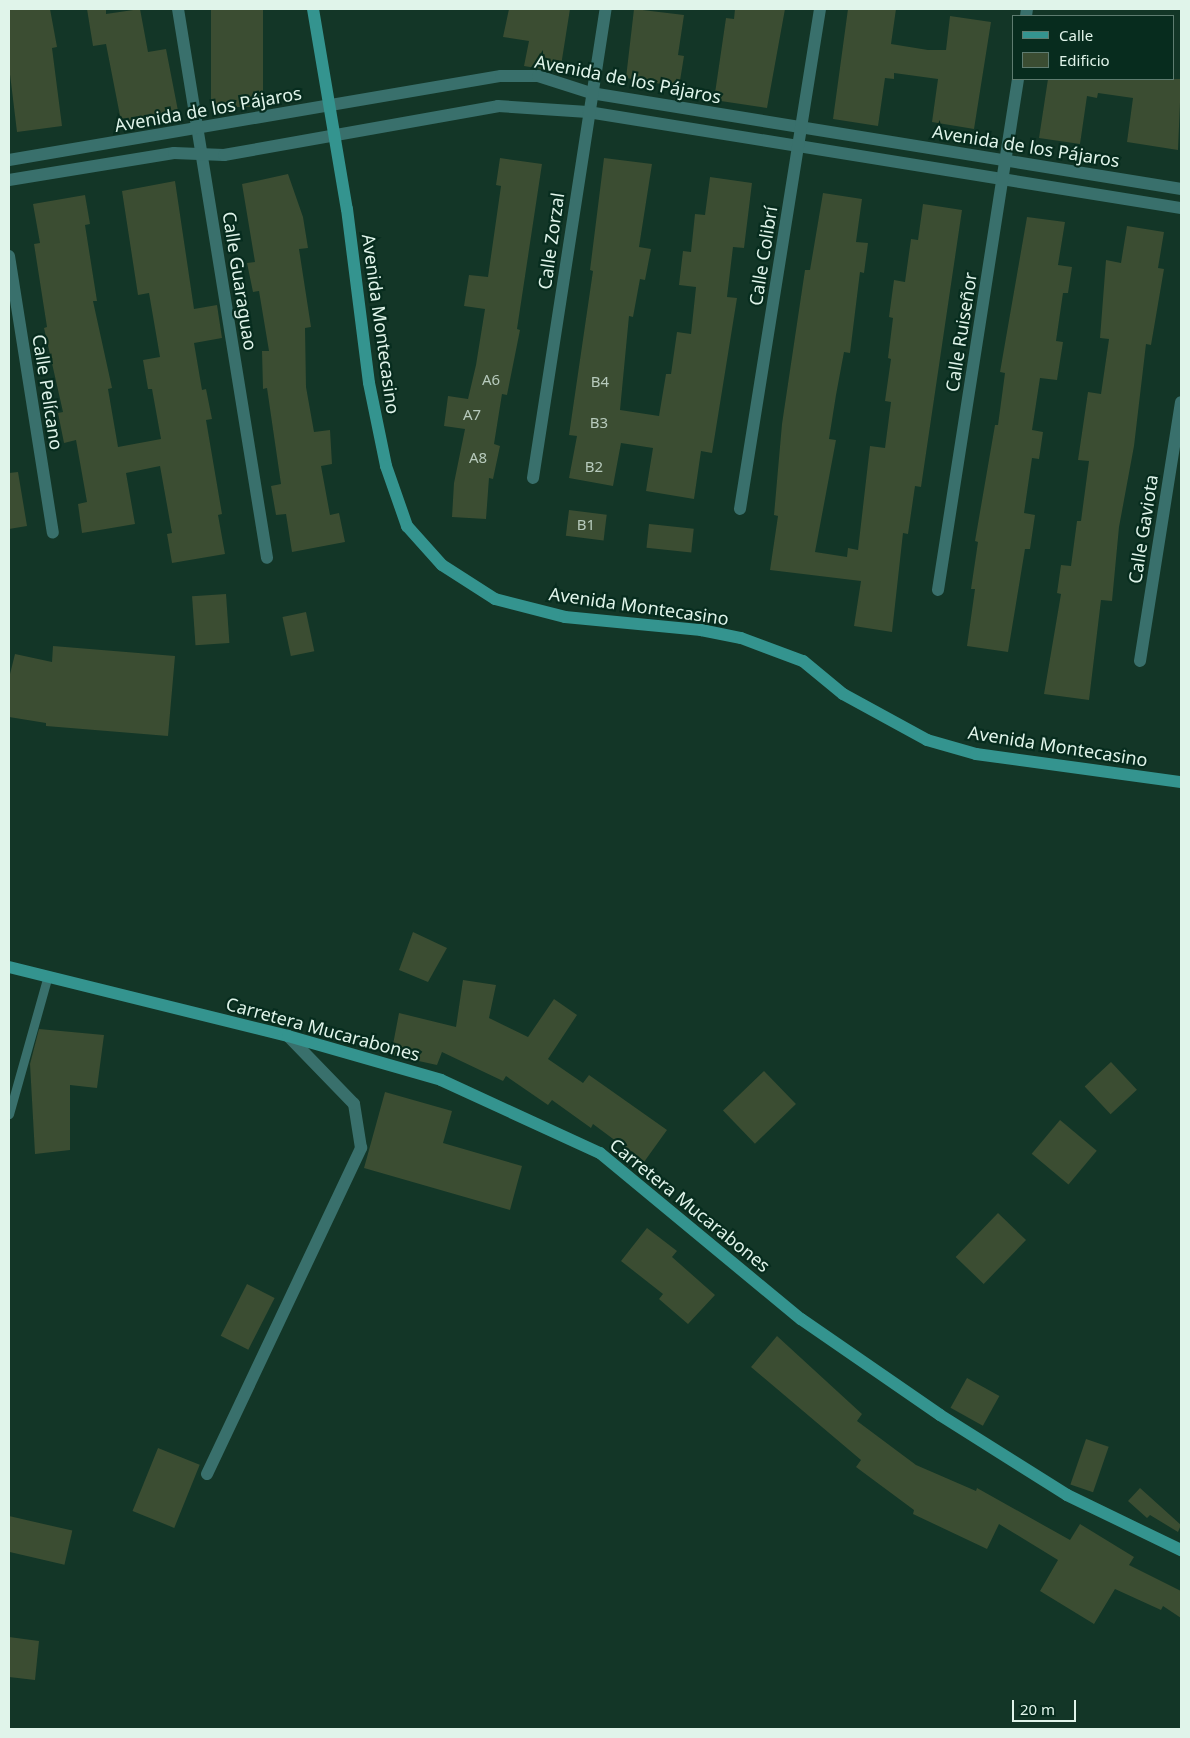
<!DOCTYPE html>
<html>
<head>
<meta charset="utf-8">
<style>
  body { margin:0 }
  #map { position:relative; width:1190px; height:1738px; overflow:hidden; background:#133627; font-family:"Noto Sans",sans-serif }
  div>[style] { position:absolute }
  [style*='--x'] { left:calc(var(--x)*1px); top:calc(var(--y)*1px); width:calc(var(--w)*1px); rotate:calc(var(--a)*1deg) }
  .building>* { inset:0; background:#3b4d32; transform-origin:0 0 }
  .lane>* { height:9px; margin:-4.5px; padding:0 4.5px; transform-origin:4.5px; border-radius:4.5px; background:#39706c }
  .street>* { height:12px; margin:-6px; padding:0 6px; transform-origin:6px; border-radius:6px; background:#39706c }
  .secondary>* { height:12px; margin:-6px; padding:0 6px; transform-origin:6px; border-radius:6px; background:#34948f }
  span { translate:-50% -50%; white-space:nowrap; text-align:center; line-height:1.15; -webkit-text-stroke:4.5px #072c1e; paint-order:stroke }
  .number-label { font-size:15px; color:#b7cabc }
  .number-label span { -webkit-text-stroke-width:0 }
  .street-label { font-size:18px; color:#e0f4ea }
  .frame { position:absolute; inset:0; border:10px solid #e0f4ea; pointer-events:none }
  .legend { position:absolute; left:1012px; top:15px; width:162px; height:65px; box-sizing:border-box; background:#072c1e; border:1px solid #5e7c70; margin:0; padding:6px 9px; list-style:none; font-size:15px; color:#e0f4ea }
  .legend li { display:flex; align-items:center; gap:10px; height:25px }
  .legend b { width:25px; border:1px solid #5e7c70 }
  .scale { position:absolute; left:1012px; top:1700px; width:64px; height:22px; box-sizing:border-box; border:2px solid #e0f4ea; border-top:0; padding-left:6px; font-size:15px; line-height:18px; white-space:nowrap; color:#e0f4ea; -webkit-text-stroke:4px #072c1e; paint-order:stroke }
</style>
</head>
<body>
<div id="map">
  <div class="building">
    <div style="clip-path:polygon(9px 9px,50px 9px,57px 47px,52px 48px,62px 126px,17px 132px,9px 66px)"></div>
    <div style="clip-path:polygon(87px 9px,106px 9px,106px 14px,140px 9px,148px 52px,166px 49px,179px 116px,122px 126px,106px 44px,93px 46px)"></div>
    <div style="left:211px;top:9px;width:52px;height:98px"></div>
    <div style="clip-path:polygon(509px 9px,570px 9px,560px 72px,524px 66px,529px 41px,503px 37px)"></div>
    <div style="clip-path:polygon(634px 9px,684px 15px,678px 55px,684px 56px,679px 87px,626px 78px)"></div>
    <div style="clip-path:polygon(735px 9px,785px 9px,767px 108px,714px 100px,726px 18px,734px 19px)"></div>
    <div style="clip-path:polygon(848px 9px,896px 9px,891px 44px,928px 50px,946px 50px,950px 16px,991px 22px,974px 129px,932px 122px,938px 79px,894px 73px,894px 79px,885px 78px,878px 126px,833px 119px)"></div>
    <div style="clip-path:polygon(1048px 79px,1181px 79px,1178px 150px,1127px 142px,1133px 98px,1098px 93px,1097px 98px,1087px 96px,1080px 144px,1039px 138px)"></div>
    <div style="clip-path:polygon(500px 158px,542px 164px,517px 329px,520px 330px,507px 395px,502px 394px,494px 444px,500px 446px,493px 479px,489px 478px,486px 519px,452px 517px,454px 483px,465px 429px,444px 426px,448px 396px,468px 399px,476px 365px,485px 309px,464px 306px,469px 275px,488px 277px,501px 186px,496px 185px)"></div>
    <div style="clip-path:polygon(604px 158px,652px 164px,639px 247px,651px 249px,645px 280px,640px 279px,633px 317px,629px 316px,620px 410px,659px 416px,666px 374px,671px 374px,677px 332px,691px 334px,696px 287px,679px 285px,683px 251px,691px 252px,695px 214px,705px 215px,710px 177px,752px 183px,744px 248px,733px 247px,727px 297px,737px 298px,712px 453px,701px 451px,694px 499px,646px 491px,653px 448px,621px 443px,613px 486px,569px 478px,577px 436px,569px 435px,593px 271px,590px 270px)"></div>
    <div style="clip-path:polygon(288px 174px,303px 217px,308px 248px,299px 249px,311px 327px,305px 328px,306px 387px,314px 432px,330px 430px,332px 464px,321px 466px,330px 515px,339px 513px,345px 542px,292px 552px,286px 514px,276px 515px,271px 486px,281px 484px,267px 388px,263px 389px,262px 351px,269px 351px,259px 291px,253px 292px,247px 263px,255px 262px,242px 184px)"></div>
    <div style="clip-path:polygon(175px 181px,194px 309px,217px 305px,222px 338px,194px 343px,202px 390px,206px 389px,212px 419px,206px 420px,222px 514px,218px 515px,225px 554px,172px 563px,167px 534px,172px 533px,160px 466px,126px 473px,135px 524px,82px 533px,78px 504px,87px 502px,76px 440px,64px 443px,58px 413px,63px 412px,44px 328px,47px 327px,34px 244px,40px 243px,33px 204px,85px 195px,90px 224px,85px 225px,97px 301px,93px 301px,112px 388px,108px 389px,118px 447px,161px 439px,152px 389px,148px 389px,143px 360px,160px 357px,149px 293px,138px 295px,122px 191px)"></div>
    <div style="clip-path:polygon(823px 193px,862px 199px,856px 242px,868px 243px,864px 273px,860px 272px,850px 353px,844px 352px,836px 395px,829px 439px,836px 440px,815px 552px,847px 557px,848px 548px,858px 550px,870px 446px,885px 448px,891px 402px,885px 401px,891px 359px,888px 358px,893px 318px,889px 317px,894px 280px,905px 282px,911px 239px,918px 240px,923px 204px,962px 210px,921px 487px,915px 486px,908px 534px,903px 533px,892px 632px,854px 626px,861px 581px,770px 570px,778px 516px,774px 515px,782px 424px,805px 270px,810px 270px)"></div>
    <div style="clip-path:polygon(1027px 217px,1065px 222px,1058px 265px,1072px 267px,1068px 293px,1063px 293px,1056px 341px,1063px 342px,1057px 380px,1040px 378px,1032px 430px,1043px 432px,1039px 459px,1032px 458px,1024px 513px,1035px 515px,1030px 549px,1025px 549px,1008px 652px,967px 646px,975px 589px,971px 589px,978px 542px,975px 541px,995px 425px,998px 425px,1005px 373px,1000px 372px)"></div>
    <div style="clip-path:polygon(1127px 226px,1164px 232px,1158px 268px,1164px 269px,1151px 345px,1146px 344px,1134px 446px,1119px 527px,1112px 601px,1101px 600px,1089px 700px,1044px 694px,1061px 594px,1057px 593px,1061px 565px,1071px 566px,1077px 521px,1081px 521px,1089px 461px,1078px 460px,1088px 392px,1101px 394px,1109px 339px,1100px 338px,1106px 260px,1121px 263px)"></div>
    <div style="clip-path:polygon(18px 472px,27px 526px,9px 529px,9px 473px)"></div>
    <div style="left:569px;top:510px;width:38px;height:26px;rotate:7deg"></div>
    <div style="left:649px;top:524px;width:45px;height:24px;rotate:6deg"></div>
    <div style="left:226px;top:594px;width:49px;height:34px;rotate:86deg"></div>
    <div style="left:306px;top:612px;width:40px;height:24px;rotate:78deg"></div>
    <div style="clip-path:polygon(53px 646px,175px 656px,168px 736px,46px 726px,46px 723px,9px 717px,9px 678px,15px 654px,52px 662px)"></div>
    <div style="clip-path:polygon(413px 932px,447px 948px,428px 982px,399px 970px)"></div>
    <div style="clip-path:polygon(463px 980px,496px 985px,489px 1018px,528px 1037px,554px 999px,577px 1015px,548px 1059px,583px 1083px,589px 1075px,667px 1130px,644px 1162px,593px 1124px,591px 1128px,552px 1100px,548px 1105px,506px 1076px,503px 1081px,442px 1052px,437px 1065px,391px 1055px,399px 1013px,456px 1027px)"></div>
    <div style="clip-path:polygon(39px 1029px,104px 1035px,97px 1088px,70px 1085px,70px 1150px,35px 1154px,30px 1064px)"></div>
    <div style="left:1111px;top:1062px;width:38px;height:36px;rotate:47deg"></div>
    <div style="left:764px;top:1071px;width:46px;height:57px;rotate:46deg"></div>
    <div style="clip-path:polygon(385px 1092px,452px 1111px,443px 1143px,522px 1166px,510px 1210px,364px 1168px)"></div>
    <div style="left:1060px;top:1120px;width:48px;height:44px;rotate:40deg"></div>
    <div style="left:998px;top:1213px;width:39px;height:61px;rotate:44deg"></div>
    <div style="clip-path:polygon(647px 1228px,677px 1251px,672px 1257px,715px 1295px,688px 1324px,659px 1299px,663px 1294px,621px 1261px)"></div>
    <div style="left:247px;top:1284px;width:31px;height:58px;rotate:27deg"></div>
    <div style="clip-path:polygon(777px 1336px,862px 1414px,857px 1421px,916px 1465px,976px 1491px,977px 1488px,1070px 1540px,1080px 1524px,1134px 1557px,1129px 1565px,1181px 1591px,1181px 1618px,1163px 1606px,1161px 1610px,1115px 1589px,1094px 1624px,1040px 1591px,1058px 1560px,999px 1524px,987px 1549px,913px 1514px,914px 1510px,856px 1467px,861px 1460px,751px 1367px)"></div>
    <div style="left:967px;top:1378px;width:37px;height:34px;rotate:29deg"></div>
    <div style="left:1086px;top:1439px;width:24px;height:48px;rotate:19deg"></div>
    <div style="left:158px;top:1448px;width:45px;height:68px;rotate:22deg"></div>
    <div style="clip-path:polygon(1140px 1488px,1181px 1525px,1178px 1532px,1150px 1515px,1147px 1518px,1128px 1501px)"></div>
    <div style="left:9px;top:1516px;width:65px;height:35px;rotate:13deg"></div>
    <div style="clip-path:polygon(9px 1637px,39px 1641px,35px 1680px,9px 1677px)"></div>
  </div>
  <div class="lane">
    <div style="--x:9;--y:1114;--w:144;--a:-74.3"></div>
  </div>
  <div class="street">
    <div style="--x:178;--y:9;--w:556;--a:80.79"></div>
    <div style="--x:1026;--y:16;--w:7;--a:-82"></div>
    <div style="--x:9;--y:160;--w:499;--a:-9.7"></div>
    <div style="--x:501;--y:76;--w:37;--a:0"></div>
    <div style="--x:538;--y:76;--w:56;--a:17.8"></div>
    <div style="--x:591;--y:93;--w:598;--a:9.24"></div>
    <div style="--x:9;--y:180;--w:167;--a:-9.3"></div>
    <div style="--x:174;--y:153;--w:50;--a:2.3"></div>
    <div style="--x:224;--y:155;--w:278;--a:-10.1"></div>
    <div style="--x:498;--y:106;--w:90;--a:3.8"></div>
    <div style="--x:588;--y:112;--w:601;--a:9.2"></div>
    <div style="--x:9;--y:256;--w:280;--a:81"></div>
    <div style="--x:533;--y:478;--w:475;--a:-81.2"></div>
    <div style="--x:740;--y:509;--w:506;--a:-80.91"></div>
    <div style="--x:938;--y:590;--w:517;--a:-81.1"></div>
    <div style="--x:1140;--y:661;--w:262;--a:-81"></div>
    <div style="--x:207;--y:1474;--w:361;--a:-64.7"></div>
    <div style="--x:361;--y:1148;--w:45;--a:-99"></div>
    <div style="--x:354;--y:1104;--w:95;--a:-134.1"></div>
  </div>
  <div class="secondary">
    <div style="--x:313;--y:9;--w:203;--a:80.4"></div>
    <div style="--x:347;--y:209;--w:175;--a:82.8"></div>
    <div style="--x:369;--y:383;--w:85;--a:78.4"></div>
    <div style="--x:386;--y:466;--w:64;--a:70.7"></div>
    <div style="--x:407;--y:526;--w:52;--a:48.1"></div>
    <div style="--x:442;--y:565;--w:63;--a:32.7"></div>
    <div style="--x:495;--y:599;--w:72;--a:14.4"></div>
    <div style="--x:565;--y:617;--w:137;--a:5.5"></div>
    <div style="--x:701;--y:630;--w:41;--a:11.3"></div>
    <div style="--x:741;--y:638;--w:66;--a:20.4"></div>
    <div style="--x:803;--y:661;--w:52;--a:39.5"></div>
    <div style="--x:843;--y:694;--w:96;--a:28.7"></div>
    <div style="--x:927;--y:740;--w:51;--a:15.9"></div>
    <div style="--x:976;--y:754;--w:207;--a:7.8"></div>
    <div style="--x:9;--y:967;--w:287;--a:13.9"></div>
    <div style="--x:288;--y:1036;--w:159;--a:16"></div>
    <div style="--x:441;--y:1080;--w:175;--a:24.7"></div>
    <div style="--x:600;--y:1153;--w:261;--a:39.6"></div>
    <div style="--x:801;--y:1319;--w:169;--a:34.6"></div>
    <div style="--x:940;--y:1415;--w:150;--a:32.2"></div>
    <div style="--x:1067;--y:1495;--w:127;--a:25.8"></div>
  </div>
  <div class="number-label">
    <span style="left:491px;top:380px">A6</span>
    <span style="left:600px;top:382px">B4</span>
    <span style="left:472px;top:415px">A7</span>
    <span style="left:599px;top:423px">B3</span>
    <span style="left:478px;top:458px">A8</span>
    <span style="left:594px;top:467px">B2</span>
    <span style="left:586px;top:525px">B1</span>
  </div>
  <div class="street-label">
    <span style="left:628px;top:79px;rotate:11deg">Avenida de los Pájaros</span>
    <span style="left:208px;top:109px;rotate:-10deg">Avenida de los Pájaros</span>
    <span style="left:1026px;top:146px;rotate:9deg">Avenida de los Pájaros</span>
    <span style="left:551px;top:241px;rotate:-82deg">Calle Zorzal</span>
    <span style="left:763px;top:256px;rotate:-81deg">Calle Colibrí</span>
    <span style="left:240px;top:281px;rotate:81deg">Calle Guaraguao</span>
    <span style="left:381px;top:324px;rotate:82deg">Avenida Montecasino</span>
    <span style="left:961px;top:332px;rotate:-81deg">Calle Ruiseñor</span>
    <span style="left:48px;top:392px;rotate:81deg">Calle Pelícano</span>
    <span style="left:1143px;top:529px;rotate:-81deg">Calle Gaviota</span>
    <span style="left:639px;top:606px;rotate:8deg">Avenida Montecasino</span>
    <span style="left:1058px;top:746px;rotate:9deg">Avenida Montecasino</span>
    <span style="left:323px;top:1029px;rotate:15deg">Carretera Mucarabones</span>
    <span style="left:690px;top:1205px;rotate:39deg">Carretera Mucarabones</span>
  </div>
  <div class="frame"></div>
  <ul class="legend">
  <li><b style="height:6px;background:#34948f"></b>Calle</li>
  <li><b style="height:14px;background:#3b4d32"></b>Edificio</li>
  </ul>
  <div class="scale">20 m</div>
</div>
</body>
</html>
